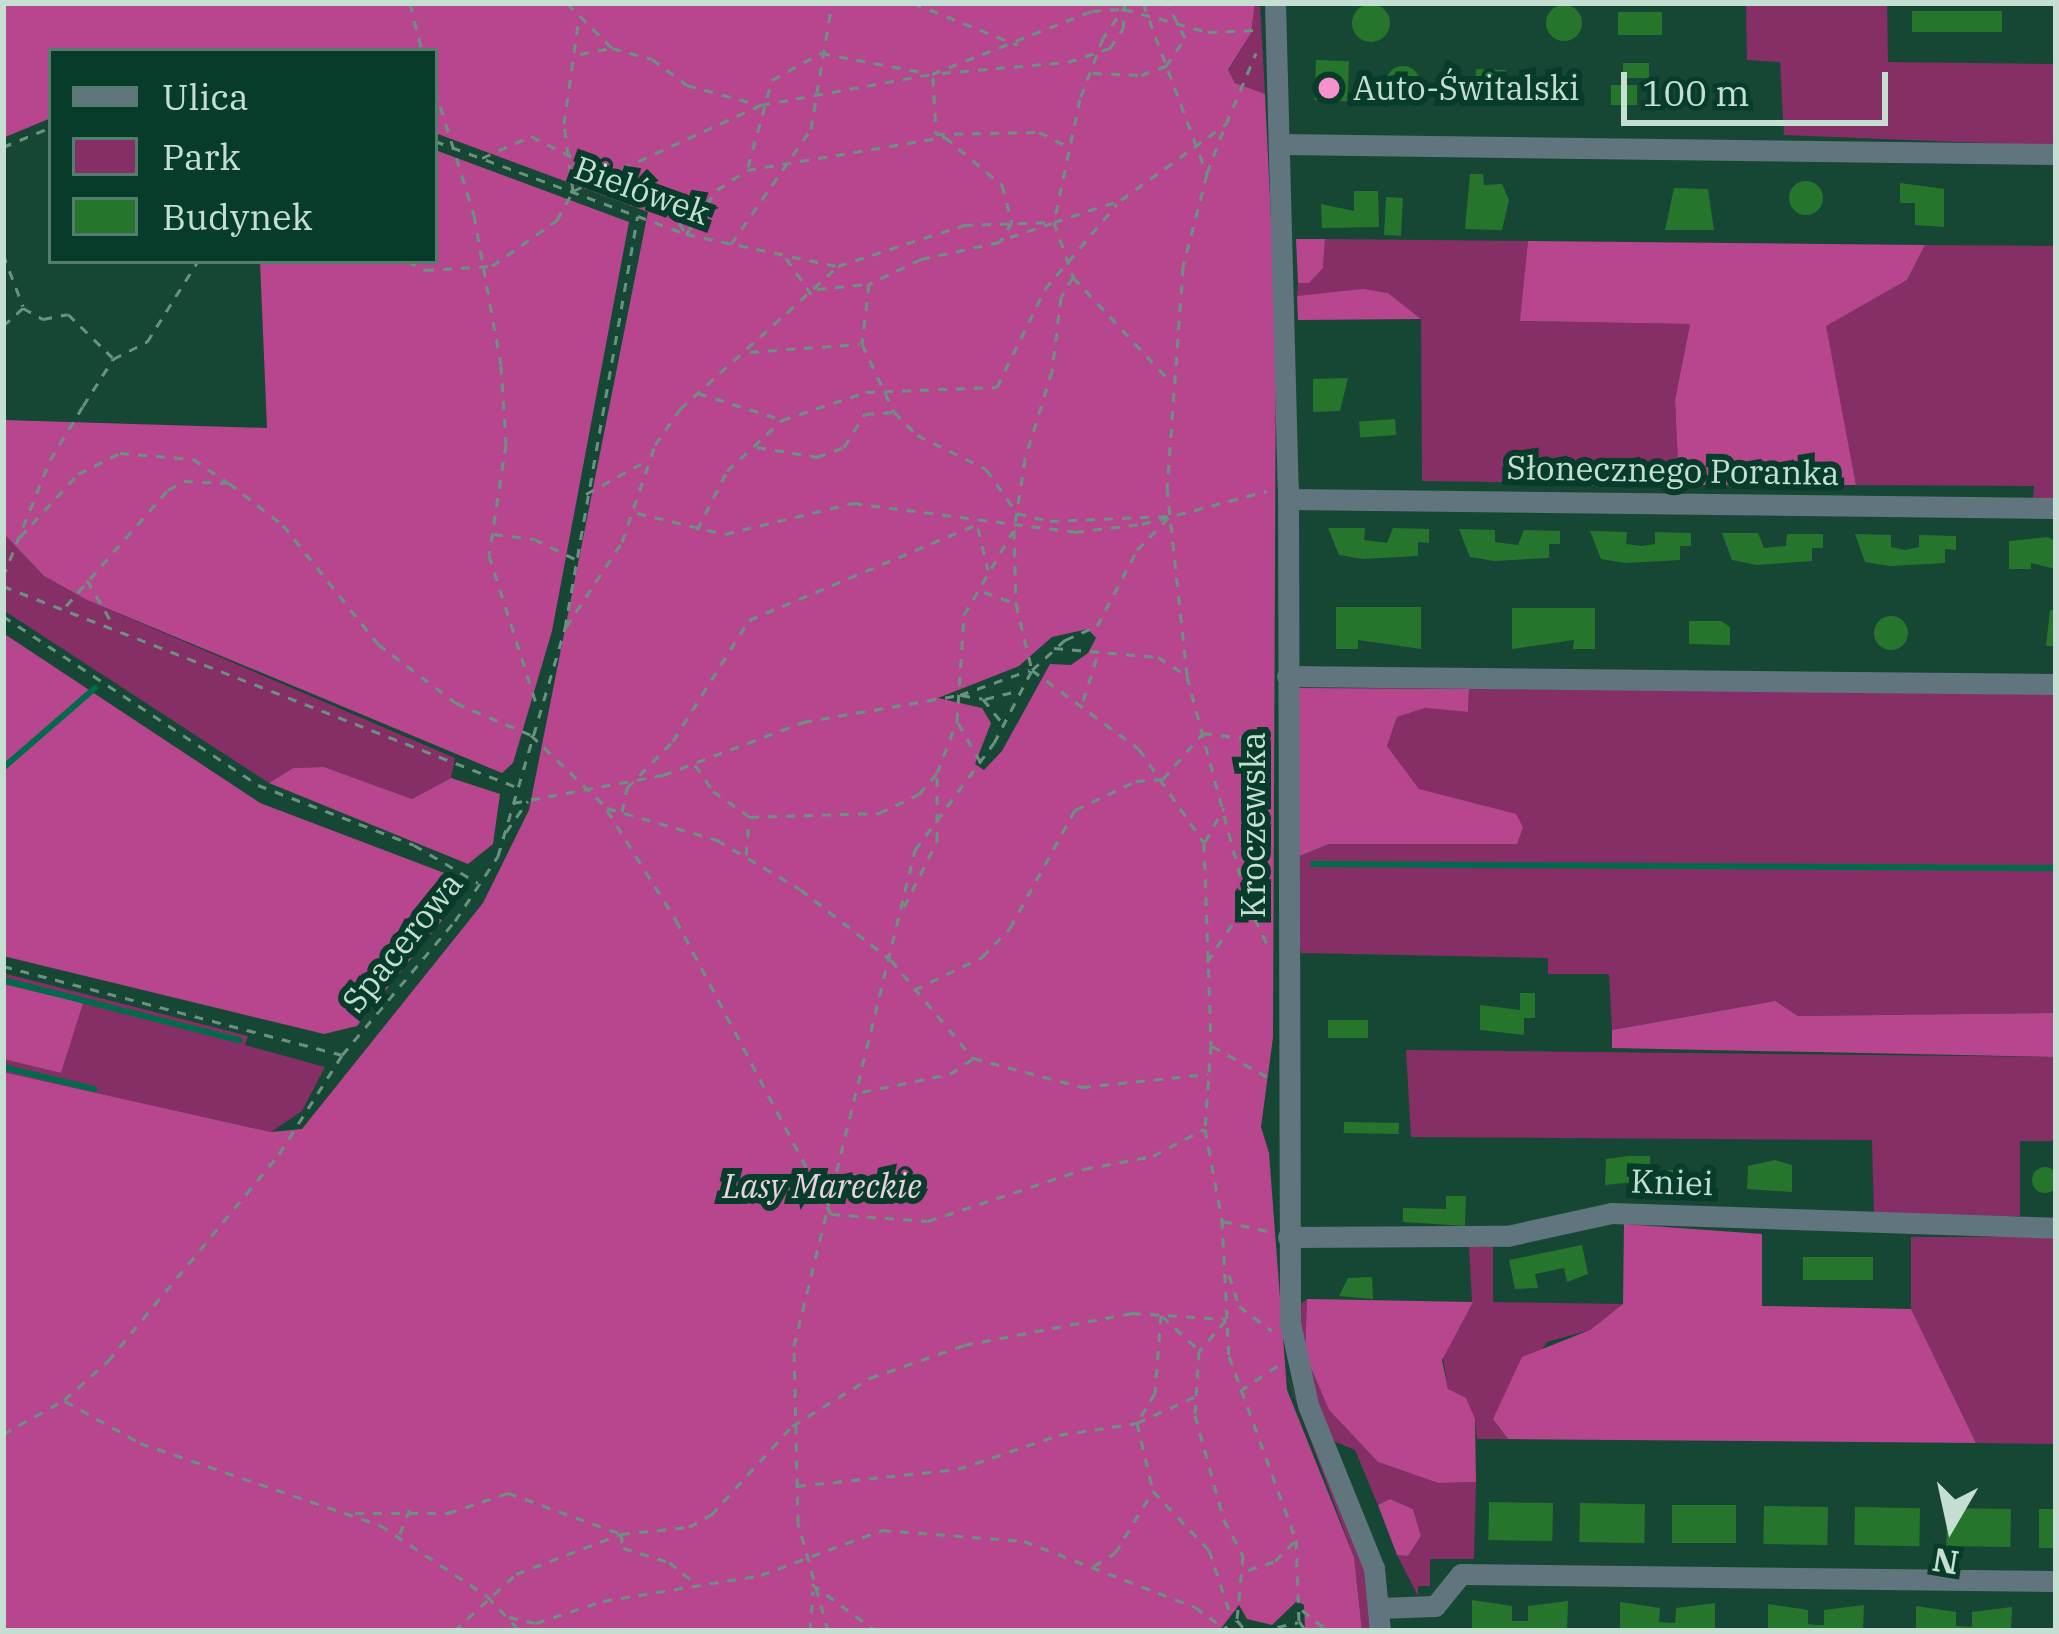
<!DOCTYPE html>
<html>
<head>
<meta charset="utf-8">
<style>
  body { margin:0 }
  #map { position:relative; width:2059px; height:1634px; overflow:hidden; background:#164734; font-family:"IBM Plex Serif",serif }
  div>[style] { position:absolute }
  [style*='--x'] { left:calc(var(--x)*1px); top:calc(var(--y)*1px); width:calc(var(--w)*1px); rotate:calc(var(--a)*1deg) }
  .green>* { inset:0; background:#852f66 }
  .forest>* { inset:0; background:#b7468e }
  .stream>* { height:6px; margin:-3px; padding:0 3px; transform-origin:3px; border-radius:3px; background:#006b4b }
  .building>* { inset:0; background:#26752c; transform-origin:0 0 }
  .round { border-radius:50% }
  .path>* { height:3px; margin-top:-1.5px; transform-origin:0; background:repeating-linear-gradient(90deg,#6b9181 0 9px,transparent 0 18px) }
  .minor>* { height:21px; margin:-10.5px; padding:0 10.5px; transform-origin:10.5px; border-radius:10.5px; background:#60757d }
  .dots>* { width:33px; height:33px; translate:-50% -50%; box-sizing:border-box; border:6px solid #083c2a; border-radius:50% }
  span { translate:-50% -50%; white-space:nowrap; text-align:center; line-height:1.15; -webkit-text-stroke:12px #083c2a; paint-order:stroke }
  .poi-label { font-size:33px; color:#c6dfd3 }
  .left { translate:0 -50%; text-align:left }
  .street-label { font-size:33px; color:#c6dfd3 }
  .park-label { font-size:33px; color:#eed1e1; font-style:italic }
  .frame { position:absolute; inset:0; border:6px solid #c6dfd3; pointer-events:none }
  .legend { position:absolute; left:48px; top:48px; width:390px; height:216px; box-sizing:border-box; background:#083c2a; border:3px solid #547d6e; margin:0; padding:15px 21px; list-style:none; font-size:36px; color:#c6dfd3 }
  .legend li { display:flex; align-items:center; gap:24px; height:60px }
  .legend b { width:60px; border:3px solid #547d6e }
  .north { position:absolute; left:1891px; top:1466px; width:120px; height:120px; -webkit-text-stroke:9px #083c2a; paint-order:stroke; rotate:189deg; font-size:33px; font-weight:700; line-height:48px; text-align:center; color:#c6dfd3 }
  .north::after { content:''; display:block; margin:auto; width:42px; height:54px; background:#c6dfd3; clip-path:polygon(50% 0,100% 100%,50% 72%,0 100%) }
  .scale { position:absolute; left:1621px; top:72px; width:267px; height:54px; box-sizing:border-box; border:6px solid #c6dfd3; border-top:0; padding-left:15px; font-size:36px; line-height:42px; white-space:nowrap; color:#c6dfd3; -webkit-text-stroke:9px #083c2a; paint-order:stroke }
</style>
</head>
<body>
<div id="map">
  <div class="green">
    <div style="clip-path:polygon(1255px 3px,1260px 3px,1265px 94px,1235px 83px,1228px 71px,1251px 33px)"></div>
    <div style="clip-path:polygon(1746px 3px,1887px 3px,1888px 62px,2056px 64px,2056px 146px,1784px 135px,1780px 62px,1747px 60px)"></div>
    <div style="clip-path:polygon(1325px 239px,1528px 241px,1521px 321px,1690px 324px,1675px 400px,1679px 485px,1422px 481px,1421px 319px,1388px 293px,1297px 296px,1298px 283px,1323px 268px)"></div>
    <div style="clip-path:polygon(1925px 245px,2056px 246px,2056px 500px,2033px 500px,2034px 486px,1856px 485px,1825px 326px,1907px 280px)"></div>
    <div style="clip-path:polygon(3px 533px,44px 576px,87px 600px,455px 758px,451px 778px,412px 799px,324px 767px,293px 768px,269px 783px,3px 610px)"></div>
    <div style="clip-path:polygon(1469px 689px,2056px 692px,2056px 1013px,1798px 1016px,1774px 1001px,1612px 1030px,1609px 974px,1548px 974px,1548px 958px,1301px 953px,1290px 860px,1329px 844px,1517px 844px,1418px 789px,1387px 746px,1397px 717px,1425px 708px,1468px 712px)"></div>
    <div style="clip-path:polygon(3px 973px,248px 1036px,245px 1045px,325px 1067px,302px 1111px,271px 1132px,3px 1072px,3px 1059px,61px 1073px,82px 1003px,3px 984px)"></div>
    <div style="clip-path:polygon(1406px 1050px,2056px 1057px,2056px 1141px,2020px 1141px,2020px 1216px,1874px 1215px,1872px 1140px,1411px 1137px)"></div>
    <div style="clip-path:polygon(1911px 1237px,2056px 1237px,2056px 1444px,1976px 1443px,1911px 1309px)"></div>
    <div style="clip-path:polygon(1469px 1247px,1493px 1247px,1493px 1302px,1623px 1304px,1590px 1330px,1547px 1342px,1493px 1419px,1508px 1439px,1477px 1439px,1475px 1419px,1448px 1389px,1442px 1351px,1472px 1302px)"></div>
    <div style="clip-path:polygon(1307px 1299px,1305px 1354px,1329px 1410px,1378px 1462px,1438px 1483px,1476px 1482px,1474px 1559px,1430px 1559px,1430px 1586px,1418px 1586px,1418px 1596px,1397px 1555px,1408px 1556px,1421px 1536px,1413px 1509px,1390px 1499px,1378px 1505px,1355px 1450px,1331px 1440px,1307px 1380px,1297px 1307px)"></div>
    <div style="clip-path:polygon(1284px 1368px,1367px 1576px,1372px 1631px,1362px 1631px,1354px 1557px)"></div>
  </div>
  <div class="forest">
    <div style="clip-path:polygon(evenodd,3px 3px,1255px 3px,1251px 33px,1228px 70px,1235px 83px,1265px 94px,1276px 325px,1273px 1037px,1261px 1127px,1269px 1153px,1287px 1390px,1354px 1557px,1362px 1631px,1305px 1630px,1304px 1605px,1297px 1601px,1272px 1625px,1247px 1619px,1239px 1605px,1219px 1631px,3px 1631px,3px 1072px,271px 1132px,302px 1129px,483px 903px,529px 810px,648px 212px,435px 133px,435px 51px,51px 51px,51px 118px,3px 138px,3px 3px,1088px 629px,1096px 638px,1088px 653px,1071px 665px,1050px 664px,1002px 751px,984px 770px,975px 764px,991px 723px,982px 708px,938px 698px,1019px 666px,1052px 637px,1088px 629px)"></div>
    <div style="clip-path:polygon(435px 150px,629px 222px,552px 631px,513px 763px,502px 773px,87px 600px,44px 576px,3px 533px,3px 420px,267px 428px,260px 261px,435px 261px)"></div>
    <div style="clip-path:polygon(1296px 239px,1325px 239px,1323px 268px,1309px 283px,1298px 283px)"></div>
    <div style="clip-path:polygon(1528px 241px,1925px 245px,1907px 280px,1826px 326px,1856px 485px,1679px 485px,1675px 400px,1690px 324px,1520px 321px)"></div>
    <div style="clip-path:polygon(1363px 289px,1388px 293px,1421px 319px,1298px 320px,1297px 296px)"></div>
    <div style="clip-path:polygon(3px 633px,260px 803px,447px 874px,447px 914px,357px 1026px,324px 1034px,3px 956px)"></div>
    <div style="clip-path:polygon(1295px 688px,1469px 689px,1468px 712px,1425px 708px,1397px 717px,1387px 746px,1419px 789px,1516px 814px,1523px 827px,1517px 844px,1329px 844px,1290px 860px)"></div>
    <div style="clip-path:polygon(324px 767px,412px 799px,451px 778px,500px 794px,493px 844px,468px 864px,269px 783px,293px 768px)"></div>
    <div style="clip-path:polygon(3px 984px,83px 1003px,61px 1073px,3px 1059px)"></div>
    <div style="clip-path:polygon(1775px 1001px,1798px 1016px,2056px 1013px,2056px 1057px,1612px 1048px,1612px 1030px)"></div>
    <div style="clip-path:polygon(1624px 1224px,1762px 1234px,1762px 1306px,1911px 1309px,1976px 1443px,1508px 1439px,1493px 1419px,1522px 1357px,1590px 1330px,1623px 1304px)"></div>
    <div style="clip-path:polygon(1307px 1299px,1473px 1302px,1442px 1360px,1448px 1389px,1466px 1398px,1475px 1419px,1476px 1482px,1438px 1483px,1378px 1462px,1329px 1410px,1305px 1354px)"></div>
    <div style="clip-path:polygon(1390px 1499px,1413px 1509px,1421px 1536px,1408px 1556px,1397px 1555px,1378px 1505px)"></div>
  </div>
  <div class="stream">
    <div style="--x:3;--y:768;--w:122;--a:-41"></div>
    <div style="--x:1313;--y:864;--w:743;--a:0.31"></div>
    <div style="--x:3;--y:980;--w:244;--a:14.3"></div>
    <div style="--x:3;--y:1067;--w:94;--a:13.6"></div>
  </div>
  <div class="building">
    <div class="round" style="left:1352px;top:4px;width:38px;height:38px"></div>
    <div class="round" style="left:1546px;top:5px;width:36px;height:36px"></div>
    <div style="left:1912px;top:11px;width:90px;height:21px"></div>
    <div style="left:1662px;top:12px;width:23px;height:44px;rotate:90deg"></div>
    <div style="left:1316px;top:60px;width:33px;height:40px;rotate:2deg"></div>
    <div style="left:1623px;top:63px;width:26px;height:15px"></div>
    <div class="round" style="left:1386px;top:66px;width:34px;height:34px"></div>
    <div style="left:1476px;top:69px;width:30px;height:27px;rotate:2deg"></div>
    <div style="left:1611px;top:85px;width:26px;height:20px"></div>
    <div style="clip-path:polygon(1470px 174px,1483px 174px,1484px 185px,1502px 184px,1509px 200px,1502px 230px,1465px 229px)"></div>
    <div class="round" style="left:1789px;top:181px;width:34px;height:34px"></div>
    <div style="clip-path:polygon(1900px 183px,1944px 189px,1944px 227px,1915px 225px,1915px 203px,1900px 203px)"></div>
    <div style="clip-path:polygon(1674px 188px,1708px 189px,1714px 230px,1665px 230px)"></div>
    <div style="clip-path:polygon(1354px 191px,1378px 191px,1379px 227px,1322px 228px,1321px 204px,1354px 211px)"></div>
    <div style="left:1386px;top:197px;width:17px;height:38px;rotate:3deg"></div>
    <div style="clip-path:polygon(1348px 378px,1340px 411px,1313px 412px,1313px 379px)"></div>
    <div style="left:1395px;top:419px;width:16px;height:36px;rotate:86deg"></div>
    <div style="clip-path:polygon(1328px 528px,1365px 528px,1364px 540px,1387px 543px,1393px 528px,1429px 529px,1429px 543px,1418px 542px,1418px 556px,1363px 559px,1339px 555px)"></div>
    <div style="clip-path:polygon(1459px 529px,1495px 530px,1495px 542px,1518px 545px,1524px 530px,1560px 531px,1560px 544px,1549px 544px,1549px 558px,1494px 561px,1470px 557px)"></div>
    <div style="clip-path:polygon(1590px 531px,1627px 532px,1626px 544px,1641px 546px,1655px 544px,1655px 532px,1691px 533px,1691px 546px,1680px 546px,1680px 560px,1625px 563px,1601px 559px)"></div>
    <div style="clip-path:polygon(1722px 533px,1758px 533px,1764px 548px,1786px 546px,1787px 534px,1823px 534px,1823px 548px,1812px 548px,1812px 561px,1757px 565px,1732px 560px)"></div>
    <div style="clip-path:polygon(1855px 534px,1891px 535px,1891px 547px,1905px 550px,1919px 547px,1919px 535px,1956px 536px,1956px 550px,1945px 549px,1945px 563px,1890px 566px,1865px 562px)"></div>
    <div style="clip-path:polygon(2048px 537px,2056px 542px,2056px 569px,2031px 563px,2031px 569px,2009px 569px,2009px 541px)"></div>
    <div style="clip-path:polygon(1336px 607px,1421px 607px,1421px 649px,1358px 640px,1358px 649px,1336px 649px)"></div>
    <div style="clip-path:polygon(1512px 608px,1595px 608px,1595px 649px,1573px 649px,1574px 640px,1512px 649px)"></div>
    <div style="clip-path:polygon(2050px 610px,2056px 610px,2056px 646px,2046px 646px)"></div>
    <div class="round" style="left:1874px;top:616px;width:34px;height:34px"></div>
    <div style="clip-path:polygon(1689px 621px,1721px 621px,1730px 627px,1730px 645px,1689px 644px)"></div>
    <div style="clip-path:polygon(1520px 993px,1535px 993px,1535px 1018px,1524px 1018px,1524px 1035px,1480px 1030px,1480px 1005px,1520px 1010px)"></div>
    <div style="left:1328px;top:1020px;width:40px;height:18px"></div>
    <div style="left:1344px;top:1122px;width:55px;height:11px;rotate:1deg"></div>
    <div style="clip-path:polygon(1628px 1156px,1650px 1156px,1650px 1170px,1677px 1170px,1676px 1190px,1645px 1181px,1605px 1185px,1606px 1159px)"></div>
    <div style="clip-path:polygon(1775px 1160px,1792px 1165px,1792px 1192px,1747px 1189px,1748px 1166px)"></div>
    <div class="round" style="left:2032px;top:1167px;width:26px;height:26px"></div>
    <div style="clip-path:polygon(1446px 1196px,1466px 1196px,1465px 1226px,1403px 1222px,1403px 1208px,1446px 1209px)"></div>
    <div style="clip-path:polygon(1582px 1245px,1588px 1274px,1567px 1282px,1564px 1268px,1535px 1274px,1538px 1288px,1515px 1289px,1509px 1260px)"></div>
    <div style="left:1803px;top:1257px;width:70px;height:23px"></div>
    <div style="clip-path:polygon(1372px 1277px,1373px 1299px,1339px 1296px,1348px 1278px)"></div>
    <div style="left:1489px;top:1502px;width:64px;height:38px;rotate:1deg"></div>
    <div style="left:1580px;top:1503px;width:65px;height:39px;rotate:1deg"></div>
    <div style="left:1672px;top:1505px;width:64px;height:38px"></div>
    <div style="left:1764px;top:1506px;width:64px;height:38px;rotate:1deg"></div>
    <div style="left:1855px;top:1507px;width:65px;height:38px;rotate:1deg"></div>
    <div style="left:1947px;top:1508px;width:64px;height:38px;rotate:1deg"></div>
    <div style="left:2039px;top:1509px;width:17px;height:39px"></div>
    <div style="clip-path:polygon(1472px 1600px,1512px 1606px,1512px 1621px,1528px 1621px,1528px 1606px,1568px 1601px,1567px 1631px,1472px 1631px)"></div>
    <div style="clip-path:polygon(1620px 1602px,1660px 1608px,1659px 1622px,1675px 1623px,1676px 1608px,1715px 1603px,1715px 1631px,1620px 1631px)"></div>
    <div style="clip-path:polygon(1768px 1604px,1808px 1610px,1808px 1624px,1816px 1625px,1824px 1625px,1824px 1610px,1864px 1605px,1863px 1631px,1768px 1631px)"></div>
    <div style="clip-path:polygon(1916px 1606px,1956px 1612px,1956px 1626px,1972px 1627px,1972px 1612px,2012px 1607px,2011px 1631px,1916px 1631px)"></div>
  </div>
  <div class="path">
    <div style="--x:410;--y:3;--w:49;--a:76"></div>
    <div style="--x:567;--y:3;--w:64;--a:45"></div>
    <div style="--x:612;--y:48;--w:41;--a:15.4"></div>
    <div style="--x:652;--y:59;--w:44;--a:36.6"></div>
    <div style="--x:687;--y:85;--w:72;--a:15.4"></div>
    <div style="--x:913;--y:3;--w:113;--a:21.8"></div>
    <div style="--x:1127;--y:3;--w:42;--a:124.4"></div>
    <div style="--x:1103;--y:38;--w:65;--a:110.7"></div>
    <div style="--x:1080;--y:99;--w:126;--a:101.9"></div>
    <div style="--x:1054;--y:222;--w:58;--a:70.9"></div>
    <div style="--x:1073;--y:277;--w:142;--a:47"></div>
    <div style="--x:1143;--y:3;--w:183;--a:69.5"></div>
    <div style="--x:1207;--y:174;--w:96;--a:104.5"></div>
    <div style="--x:1183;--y:267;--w:222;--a:94.1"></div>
    <div style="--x:1167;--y:488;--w:189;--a:83.9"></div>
    <div style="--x:1187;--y:676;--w:234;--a:75.1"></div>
    <div style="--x:1247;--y:902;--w:51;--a:64.4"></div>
    <div style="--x:580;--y:54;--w:32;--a:-11"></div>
    <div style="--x:942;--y:73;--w:126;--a:-5"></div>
    <div style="--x:1068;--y:62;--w:44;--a:-18.4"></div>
    <div style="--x:1110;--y:48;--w:23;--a:-56"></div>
    <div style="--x:1123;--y:29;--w:26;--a:-86"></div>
    <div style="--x:1093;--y:73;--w:48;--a:2.4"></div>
    <div style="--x:1141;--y:75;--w:27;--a:-20"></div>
    <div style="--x:1166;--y:66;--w:34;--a:-56"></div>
    <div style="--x:1185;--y:38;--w:39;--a:-117"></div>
    <div style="--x:933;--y:77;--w:57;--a:87"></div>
    <div style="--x:936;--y:134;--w:103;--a:-1.1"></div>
    <div style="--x:1039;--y:132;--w:29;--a:27"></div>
    <div style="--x:435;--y:89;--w:132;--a:72.8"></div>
    <div style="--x:474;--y:215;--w:152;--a:79.8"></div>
    <div style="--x:501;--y:365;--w:79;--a:86.4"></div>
    <div style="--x:506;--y:444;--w:112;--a:98.7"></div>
    <div style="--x:489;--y:555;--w:158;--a:72.4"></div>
    <div style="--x:435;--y:141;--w:268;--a:20.3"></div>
    <div style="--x:686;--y:234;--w:154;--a:12"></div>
    <div style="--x:3;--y:147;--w:52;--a:-22.6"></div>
    <div style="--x:482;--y:158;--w:54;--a:-24.2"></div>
    <div style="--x:531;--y:136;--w:88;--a:27.1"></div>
    <div style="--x:609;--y:176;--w:42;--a:1.4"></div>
    <div style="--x:651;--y:177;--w:67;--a:58.4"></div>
    <div style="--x:686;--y:234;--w:54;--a:-54.8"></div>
    <div style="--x:717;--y:190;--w:36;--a:-34"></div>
    <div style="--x:747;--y:170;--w:201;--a:-9.5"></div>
    <div style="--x:945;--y:137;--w:75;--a:40.1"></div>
    <div style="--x:1002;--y:185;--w:38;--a:75"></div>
    <div style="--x:1012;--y:222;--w:23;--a:121"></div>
    <div style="--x:1000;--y:242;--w:81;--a:167.9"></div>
    <div style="--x:921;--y:259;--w:58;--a:154.3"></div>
    <div style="--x:869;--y:284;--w:60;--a:96.7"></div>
    <div style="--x:862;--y:344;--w:75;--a:64.8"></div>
    <div style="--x:748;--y:167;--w:90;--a:-74.6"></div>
    <div style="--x:772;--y:80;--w:56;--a:-28.9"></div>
    <div style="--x:821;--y:53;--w:108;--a:10.7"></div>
    <div style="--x:1207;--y:173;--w:50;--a:-69"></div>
    <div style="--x:573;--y:191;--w:207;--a:-24.6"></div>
    <div style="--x:761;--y:105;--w:174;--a:-10.3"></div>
    <div style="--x:932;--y:74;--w:172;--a:-21.5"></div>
    <div style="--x:1092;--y:11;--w:32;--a:-4"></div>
    <div style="--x:1124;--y:9;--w:87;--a:15.3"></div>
    <div style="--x:1208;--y:32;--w:48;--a:-2.4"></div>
    <div style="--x:1010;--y:237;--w:44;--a:-18.4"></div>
    <div style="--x:731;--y:244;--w:140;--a:-55.2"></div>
    <div style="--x:811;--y:129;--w:128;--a:-80.5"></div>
    <div style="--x:3;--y:254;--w:56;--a:69"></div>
    <div style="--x:786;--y:258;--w:44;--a:55.2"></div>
    <div style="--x:407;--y:261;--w:20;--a:27"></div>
    <div style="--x:425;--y:270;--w:67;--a:-3.4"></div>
    <div style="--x:492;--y:266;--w:80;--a:-35.3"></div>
    <div style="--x:557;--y:220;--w:33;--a:-61"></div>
    <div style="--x:573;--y:191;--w:68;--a:-97.7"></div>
    <div style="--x:564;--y:124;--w:108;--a:-82"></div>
    <div style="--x:1073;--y:277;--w:23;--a:121"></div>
    <div style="--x:1061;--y:297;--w:75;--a:96.9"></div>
    <div style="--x:1052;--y:371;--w:92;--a:107.1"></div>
    <div style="--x:1025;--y:459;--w:72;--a:98.8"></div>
    <div style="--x:1014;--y:530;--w:74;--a:88.5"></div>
    <div style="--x:1016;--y:604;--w:68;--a:76.4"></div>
    <div style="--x:1032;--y:670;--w:133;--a:36.4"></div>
    <div style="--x:1139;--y:749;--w:114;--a:55.3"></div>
    <div style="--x:1204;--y:843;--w:202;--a:88"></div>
    <div style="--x:1211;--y:1045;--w:84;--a:94.1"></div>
    <div style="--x:1205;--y:1129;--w:93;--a:79.4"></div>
    <div style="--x:1222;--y:1220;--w:136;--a:87.1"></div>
    <div style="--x:1229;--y:1356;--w:196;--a:70"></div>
    <div style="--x:1296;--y:1540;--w:81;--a:87.9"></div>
    <div style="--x:1299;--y:1621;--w:12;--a:55"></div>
    <div style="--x:817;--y:289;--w:50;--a:-5.7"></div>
    <div style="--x:3;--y:326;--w:27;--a:-42"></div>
    <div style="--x:23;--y:308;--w:23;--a:29"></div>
    <div style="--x:43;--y:319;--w:25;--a:-11"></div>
    <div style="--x:68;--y:314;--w:62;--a:44.3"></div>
    <div style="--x:750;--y:352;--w:110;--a:-4.2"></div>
    <div style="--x:698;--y:393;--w:86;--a:17.6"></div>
    <div style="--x:757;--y:447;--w:61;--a:9.5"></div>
    <div style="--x:817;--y:457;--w:29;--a:-20"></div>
    <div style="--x:844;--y:447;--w:39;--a:-58"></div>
    <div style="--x:865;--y:414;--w:29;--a:-4"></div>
    <div style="--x:894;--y:412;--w:33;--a:45"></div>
    <div style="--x:917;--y:435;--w:77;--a:26.2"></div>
    <div style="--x:986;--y:469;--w:54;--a:54.8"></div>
    <div style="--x:1017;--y:513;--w:34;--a:14"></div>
    <div style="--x:1050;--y:521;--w:118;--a:-2.4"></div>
    <div style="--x:586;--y:494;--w:68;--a:-28.8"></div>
    <div style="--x:637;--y:513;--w:90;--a:13.4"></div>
    <div style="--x:725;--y:534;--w:132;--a:-13.6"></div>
    <div style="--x:853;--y:503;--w:224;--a:7.4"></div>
    <div style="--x:1075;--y:532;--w:67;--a:-6.8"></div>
    <div style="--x:1142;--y:524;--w:129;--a:-14.8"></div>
    <div style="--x:978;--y:528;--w:43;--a:76.6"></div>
    <div style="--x:697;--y:530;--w:66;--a:-63"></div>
    <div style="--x:727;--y:471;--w:75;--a:-42.8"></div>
    <div style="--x:782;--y:420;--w:89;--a:-18.4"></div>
    <div style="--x:866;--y:392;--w:131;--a:-2.2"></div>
    <div style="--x:997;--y:387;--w:109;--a:-63.9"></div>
    <div style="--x:1045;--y:289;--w:111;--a:-49.7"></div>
    <div style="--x:494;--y:534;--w:40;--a:7.1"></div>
    <div style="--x:534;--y:539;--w:46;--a:26"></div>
    <div style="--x:20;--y:537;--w:86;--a:-47.4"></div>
    <div style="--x:78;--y:474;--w:47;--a:-26.6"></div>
    <div style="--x:120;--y:453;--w:73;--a:4.7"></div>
    <div style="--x:193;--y:459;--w:41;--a:34.1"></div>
    <div style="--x:3;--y:577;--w:126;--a:-68.1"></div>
    <div style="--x:50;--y:460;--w:63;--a:-58.6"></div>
    <div style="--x:83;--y:406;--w:56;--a:-57.4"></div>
    <div style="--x:113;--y:359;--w:38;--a:-27"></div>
    <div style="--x:147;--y:342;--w:96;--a:-57.8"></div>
    <div style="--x:87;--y:580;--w:50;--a:59.8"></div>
    <div style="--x:3;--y:586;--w:549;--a:21.37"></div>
    <div style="--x:984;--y:592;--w:32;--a:20"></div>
    <div style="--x:66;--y:606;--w:154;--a:-48.7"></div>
    <div style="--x:168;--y:490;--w:18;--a:-29"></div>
    <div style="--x:184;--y:481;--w:45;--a:2.5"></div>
    <div style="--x:229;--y:483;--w:68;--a:37.9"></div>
    <div style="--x:283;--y:525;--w:152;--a:51.4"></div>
    <div style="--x:378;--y:644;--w:98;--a:37.1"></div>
    <div style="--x:456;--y:703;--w:82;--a:23.1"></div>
    <div style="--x:531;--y:735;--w:105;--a:43.8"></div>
    <div style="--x:607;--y:808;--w:115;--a:16.2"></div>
    <div style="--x:717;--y:840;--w:96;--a:30.6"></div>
    <div style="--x:800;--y:889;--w:115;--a:38"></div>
    <div style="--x:891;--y:960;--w:128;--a:50.1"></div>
    <div style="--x:973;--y:1058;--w:113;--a:14.9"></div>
    <div style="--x:1082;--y:1087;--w:127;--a:-5.9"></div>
    <div style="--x:3;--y:616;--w:306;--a:33.5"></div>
    <div style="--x:258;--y:785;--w:167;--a:21"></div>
    <div style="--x:414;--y:845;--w:74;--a:30.7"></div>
    <div style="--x:566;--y:627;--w:102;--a:-56.6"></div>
    <div style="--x:622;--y:542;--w:102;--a:-71.2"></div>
    <div style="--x:655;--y:445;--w:44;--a:-55.2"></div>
    <div style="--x:680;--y:409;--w:213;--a:-42.1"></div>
    <div style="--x:838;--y:266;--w:133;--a:-18"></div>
    <div style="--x:964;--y:225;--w:90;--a:-1.9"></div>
    <div style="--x:1054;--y:222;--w:71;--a:-18.2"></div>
    <div style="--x:1121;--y:200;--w:130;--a:-35.9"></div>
    <div style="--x:1226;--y:124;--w:77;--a:-67.1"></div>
    <div style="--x:1054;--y:648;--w:104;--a:4.9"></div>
    <div style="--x:1158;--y:657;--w:35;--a:33"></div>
    <div style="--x:961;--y:695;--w:22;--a:10"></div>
    <div style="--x:983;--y:699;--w:28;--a:51"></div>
    <div style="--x:985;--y:699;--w:32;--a:-14"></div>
    <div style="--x:1083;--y:701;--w:52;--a:-72.3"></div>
    <div style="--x:958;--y:723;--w:44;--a:59.9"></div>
    <div style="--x:695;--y:765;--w:32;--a:55"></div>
    <div style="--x:713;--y:791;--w:45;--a:35.1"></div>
    <div style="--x:750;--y:817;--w:129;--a:-1.8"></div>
    <div style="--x:879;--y:813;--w:44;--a:-25.4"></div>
    <div style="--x:919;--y:794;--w:28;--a:-49"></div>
    <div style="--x:937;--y:773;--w:56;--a:-69"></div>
    <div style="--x:957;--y:721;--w:106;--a:-86.2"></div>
    <div style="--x:964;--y:615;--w:97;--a:-59.7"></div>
    <div style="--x:513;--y:803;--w:153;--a:-10.6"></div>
    <div style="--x:663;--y:775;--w:150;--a:-20.7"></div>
    <div style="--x:803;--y:722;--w:159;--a:-9.8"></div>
    <div style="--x:960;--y:695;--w:74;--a:-19.7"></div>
    <div style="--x:607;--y:810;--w:130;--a:57.9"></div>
    <div style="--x:676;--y:920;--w:332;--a:62.2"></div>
    <div style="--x:831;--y:1214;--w:97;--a:4.1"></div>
    <div style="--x:928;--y:1221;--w:164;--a:-18.4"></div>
    <div style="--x:1084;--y:1169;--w:70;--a:-10.7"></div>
    <div style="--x:1153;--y:1156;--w:58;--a:-27.9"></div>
    <div style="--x:622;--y:812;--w:25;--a:-78"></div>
    <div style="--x:627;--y:788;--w:66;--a:-45.6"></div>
    <div style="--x:673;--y:741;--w:143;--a:-57.9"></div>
    <div style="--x:749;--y:620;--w:243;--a:-22.8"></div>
    <div style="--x:506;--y:832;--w:38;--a:-55"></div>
    <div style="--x:1205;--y:842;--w:39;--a:-61"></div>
    <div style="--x:746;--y:855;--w:36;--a:-85"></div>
    <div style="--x:904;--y:907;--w:74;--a:-63.4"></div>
    <div style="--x:937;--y:841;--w:66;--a:-90"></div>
    <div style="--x:1207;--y:962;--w:69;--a:-56.3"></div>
    <div style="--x:3;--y:966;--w:350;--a:14.7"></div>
    <div style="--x:914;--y:990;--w:76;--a:-25.9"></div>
    <div style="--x:982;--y:957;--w:40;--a:-46"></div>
    <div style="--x:1010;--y:928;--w:135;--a:-61.2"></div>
    <div style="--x:1075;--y:810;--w:68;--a:-25.4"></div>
    <div style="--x:1136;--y:781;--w:27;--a:-4"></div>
    <div style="--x:1163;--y:779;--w:61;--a:-49"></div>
    <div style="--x:1203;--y:733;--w:67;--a:6.8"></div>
    <div style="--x:1212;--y:1046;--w:68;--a:29.2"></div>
    <div style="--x:862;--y:1092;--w:90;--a:-11.6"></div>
    <div style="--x:950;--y:1074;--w:27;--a:-34"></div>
    <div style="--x:1223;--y:1221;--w:45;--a:12.8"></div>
    <div style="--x:1229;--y:1275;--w:33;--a:72"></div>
    <div style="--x:1239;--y:1306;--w:41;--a:37.1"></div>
    <div style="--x:1161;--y:1315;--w:78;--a:94.4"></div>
    <div style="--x:1155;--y:1393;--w:35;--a:121"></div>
    <div style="--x:1137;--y:1423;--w:70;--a:76.8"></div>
    <div style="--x:1153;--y:1491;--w:81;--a:46.5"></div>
    <div style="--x:1209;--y:1550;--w:66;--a:71.6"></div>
    <div style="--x:1162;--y:1316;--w:50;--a:42.6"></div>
    <div style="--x:1226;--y:1320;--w:41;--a:131.1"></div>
    <div style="--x:1199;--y:1351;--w:64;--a:93.6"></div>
    <div style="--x:1195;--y:1415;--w:109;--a:74.6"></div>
    <div style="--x:1224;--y:1520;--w:41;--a:62.2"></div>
    <div style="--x:1243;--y:1556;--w:64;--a:95.4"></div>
    <div style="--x:1237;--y:1620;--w:14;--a:51"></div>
    <div style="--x:1240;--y:1391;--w:45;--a:-34"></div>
    <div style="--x:65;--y:1401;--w:86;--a:29.2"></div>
    <div style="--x:140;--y:1443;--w:254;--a:18.9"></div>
    <div style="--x:380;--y:1525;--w:128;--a:33.6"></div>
    <div style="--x:487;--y:1596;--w:48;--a:46.7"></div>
    <div style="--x:3;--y:1434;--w:70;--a:-29.1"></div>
    <div style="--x:64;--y:1400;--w:59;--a:-41.6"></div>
    <div style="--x:108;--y:1361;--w:268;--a:-50.4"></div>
    <div style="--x:279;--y:1154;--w:117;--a:-57.5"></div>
    <div style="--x:342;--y:1055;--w:175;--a:-49.9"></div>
    <div style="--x:455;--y:921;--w:78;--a:-56.5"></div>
    <div style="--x:498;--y:856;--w:238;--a:-73.6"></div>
    <div style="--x:565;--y:628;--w:418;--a:-80"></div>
    <div style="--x:797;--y:1486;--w:162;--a:-6"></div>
    <div style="--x:958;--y:1469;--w:107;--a:-18.6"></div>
    <div style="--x:1059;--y:1435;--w:79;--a:-8.7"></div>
    <div style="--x:1137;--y:1423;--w:63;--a:-24.5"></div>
    <div style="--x:355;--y:1513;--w:93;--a:0"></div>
    <div style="--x:448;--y:1513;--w:63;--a:-18.4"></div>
    <div style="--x:508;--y:1493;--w:120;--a:19.9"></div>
    <div style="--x:621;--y:1534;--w:14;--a:82"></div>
    <div style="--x:623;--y:1548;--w:48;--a:16.9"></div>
    <div style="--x:669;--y:1562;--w:32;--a:39"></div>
    <div style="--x:400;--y:1534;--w:26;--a:-69"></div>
    <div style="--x:1094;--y:1566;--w:25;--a:-32"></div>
    <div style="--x:1115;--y:1553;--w:73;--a:-58.5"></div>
    <div style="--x:1248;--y:1570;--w:28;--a:-18"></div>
    <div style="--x:1275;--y:1561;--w:28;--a:-45"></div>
    <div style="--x:812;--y:1584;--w:79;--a:36.3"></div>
    <div style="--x:1302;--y:1610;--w:33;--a:39"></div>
    <div style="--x:509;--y:1617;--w:28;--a:13"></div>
    <div style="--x:536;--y:1623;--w:71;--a:-18.2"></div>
    <div style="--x:603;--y:1601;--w:160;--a:-9.3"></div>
    <div style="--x:761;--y:1575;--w:129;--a:-20.4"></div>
    <div style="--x:882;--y:1530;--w:142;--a:4.4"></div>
    <div style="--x:1024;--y:1541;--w:183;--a:21.1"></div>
    <div style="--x:1195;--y:1607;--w:36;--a:36"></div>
    <div style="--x:454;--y:1631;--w:84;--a:-42.6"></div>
    <div style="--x:516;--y:1574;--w:112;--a:-20.9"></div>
    <div style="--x:621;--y:1534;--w:68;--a:-5.9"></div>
    <div style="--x:689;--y:1527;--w:25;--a:-29"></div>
    <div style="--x:711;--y:1515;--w:120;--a:-47.7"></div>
    <div style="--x:792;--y:1426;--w:92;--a:-31.6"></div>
    <div style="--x:870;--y:1378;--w:100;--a:-19.3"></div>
    <div style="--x:964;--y:1345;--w:171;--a:-10.8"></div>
    <div style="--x:1132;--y:1313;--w:94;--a:3.7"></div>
    <div style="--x:810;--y:1631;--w:40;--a:-85.7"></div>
    <div style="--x:828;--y:1631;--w:112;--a:-105.5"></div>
    <div style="--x:798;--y:1523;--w:177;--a:-91.3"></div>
    <div style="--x:794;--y:1346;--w:511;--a:-76.29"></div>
    <div style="--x:915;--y:850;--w:133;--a:-53.6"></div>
    <div style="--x:994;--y:743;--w:82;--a:-62.5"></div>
    <div style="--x:1032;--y:670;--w:45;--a:-42.3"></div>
    <div style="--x:1065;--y:640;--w:35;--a:-24"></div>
    <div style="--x:1097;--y:626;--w:86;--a:-62.2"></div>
    <div style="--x:1137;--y:550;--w:47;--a:-45.9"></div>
    <div style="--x:1220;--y:1631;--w:19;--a:-32"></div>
    <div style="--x:1260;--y:1631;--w:39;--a:-13"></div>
  </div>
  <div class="minor">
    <div style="--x:1275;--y:3;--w:484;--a:88.5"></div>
    <div style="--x:1288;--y:487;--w:836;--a:89.86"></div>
    <div style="--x:1290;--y:1323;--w:84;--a:77.6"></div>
    <div style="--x:1308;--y:1405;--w:176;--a:68"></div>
    <div style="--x:1374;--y:1568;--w:63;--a:84.6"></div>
    <div style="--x:1281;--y:144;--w:775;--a:0.74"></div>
    <div style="--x:1288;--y:499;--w:768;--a:0.67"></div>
    <div style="--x:1287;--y:676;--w:769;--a:0.6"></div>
    <div style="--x:1288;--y:1237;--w:219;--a:-0.3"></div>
    <div style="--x:1507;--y:1236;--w:107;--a:-12.4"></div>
    <div style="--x:1612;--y:1213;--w:444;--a:1.9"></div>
    <div style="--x:1379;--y:1608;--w:56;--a:-2"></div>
    <div style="--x:1435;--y:1606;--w:41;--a:-50.9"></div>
    <div style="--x:1461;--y:1574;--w:595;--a:0.67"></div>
  </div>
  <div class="dots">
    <div style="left:1329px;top:88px;background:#f790cd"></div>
  </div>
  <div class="poi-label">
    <span class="left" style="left:1353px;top:88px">Auto-Świtalski</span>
  </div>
  <div class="street-label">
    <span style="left:642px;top:190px;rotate:20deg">Bielówek</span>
    <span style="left:1673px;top:470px;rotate:1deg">Słonecznego Poranka</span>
    <span style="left:1253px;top:825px;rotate:-90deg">Kroczewska</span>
    <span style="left:402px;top:942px;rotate:-51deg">Spacerowa</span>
    <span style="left:1672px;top:1182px;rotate:2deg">Kniei</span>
  </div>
  <div class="park-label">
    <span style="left:822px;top:1186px">Lasy Mareckie</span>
  </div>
  <div class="frame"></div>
  <ul class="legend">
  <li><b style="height:15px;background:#60757d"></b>Ulica</li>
  <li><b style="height:33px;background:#852f66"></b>Park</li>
  <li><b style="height:33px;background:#26752c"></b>Budynek</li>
  </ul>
  <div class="north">N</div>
  <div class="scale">100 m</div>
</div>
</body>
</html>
